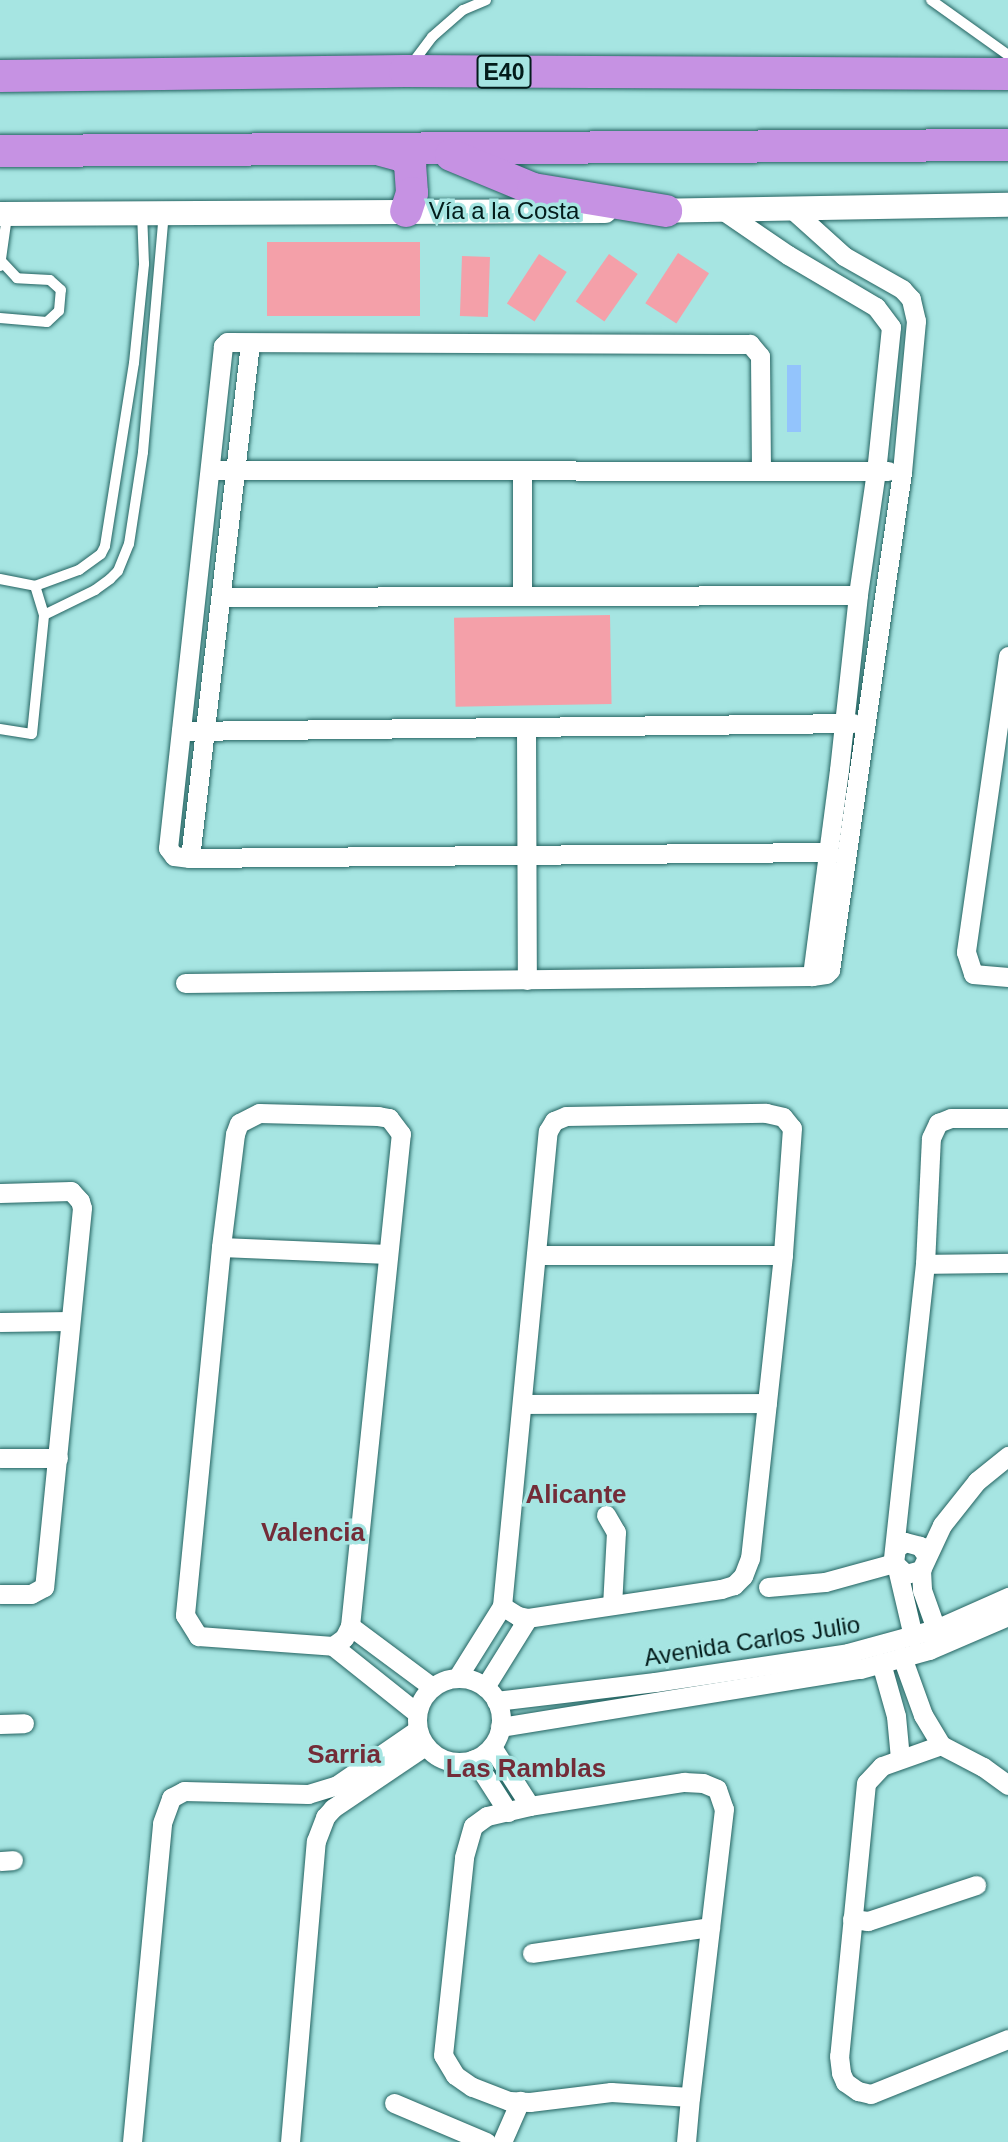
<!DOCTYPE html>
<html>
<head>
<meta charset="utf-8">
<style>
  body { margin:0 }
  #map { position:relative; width:1008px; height:2142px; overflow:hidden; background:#a6e5e2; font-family:Helvetica,sans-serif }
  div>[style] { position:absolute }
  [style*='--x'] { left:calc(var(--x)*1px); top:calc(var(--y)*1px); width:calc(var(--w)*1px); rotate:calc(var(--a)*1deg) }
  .green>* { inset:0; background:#f4a0a9; transform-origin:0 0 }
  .water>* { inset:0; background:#93c4fc; transform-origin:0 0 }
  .roads { filter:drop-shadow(0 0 2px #246361) drop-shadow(0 0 2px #246361) }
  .service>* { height:10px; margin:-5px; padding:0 5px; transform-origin:5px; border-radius:5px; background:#fff }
  .minor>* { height:19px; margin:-9.5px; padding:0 9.5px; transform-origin:9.5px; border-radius:9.5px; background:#fff }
  .minor>.ring { margin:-9.5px; padding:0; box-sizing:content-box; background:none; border:19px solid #fff; border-radius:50% }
  .tertiary>* { height:24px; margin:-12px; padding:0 12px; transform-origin:12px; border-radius:12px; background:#fff }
  .trunk>* { height:32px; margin:-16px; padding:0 16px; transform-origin:16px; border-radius:16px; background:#c692e3 }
  span { translate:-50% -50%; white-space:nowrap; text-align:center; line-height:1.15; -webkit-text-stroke:7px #a6e5e2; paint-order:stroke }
  .shield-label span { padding:2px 5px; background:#a6e5e2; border:2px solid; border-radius:5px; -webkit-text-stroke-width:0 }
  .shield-label { font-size:23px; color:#031c1b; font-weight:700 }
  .street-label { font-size:24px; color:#031c1b }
  .neighbourhood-label { font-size:26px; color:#732c38; font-weight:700 }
</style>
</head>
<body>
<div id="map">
  <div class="green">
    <div style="left:267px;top:242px;width:153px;height:74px"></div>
    <div style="left:678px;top:253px;width:37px;height:60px;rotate:33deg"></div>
    <div style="left:539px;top:254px;width:33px;height:59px;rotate:33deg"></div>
    <div style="left:609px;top:254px;width:35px;height:58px;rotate:35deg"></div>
    <div style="left:462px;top:256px;width:28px;height:60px;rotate:2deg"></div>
    <div style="left:610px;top:615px;width:89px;height:156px;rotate:89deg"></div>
  </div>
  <div class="water">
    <div style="left:787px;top:365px;width:14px;height:67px"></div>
  </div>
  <div class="roads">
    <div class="service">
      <div style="--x:931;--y:0;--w:95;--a:35.5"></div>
      <div style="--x:411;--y:65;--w:35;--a:-53"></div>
      <div style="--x:432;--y:37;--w:41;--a:-41.1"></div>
      <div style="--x:463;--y:10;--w:25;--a:-23"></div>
      <div style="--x:0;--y:266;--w:50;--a:-82"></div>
      <div style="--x:0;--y:318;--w:47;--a:4.9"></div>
      <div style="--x:47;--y:322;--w:16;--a:-43"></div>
      <div style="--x:59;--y:311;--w:21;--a:-85"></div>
      <div style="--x:61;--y:290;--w:15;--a:-138"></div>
      <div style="--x:50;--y:280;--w:33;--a:-177"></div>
      <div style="--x:17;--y:278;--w:21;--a:-133"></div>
      <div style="--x:0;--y:579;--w:36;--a:11"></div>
      <div style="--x:35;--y:586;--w:47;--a:-20"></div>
      <div style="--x:79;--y:570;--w:27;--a:-36"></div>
      <div style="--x:101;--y:554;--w:9;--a:-63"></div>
      <div style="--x:105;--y:546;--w:185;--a:-81"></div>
      <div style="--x:134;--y:363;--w:100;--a:-84.2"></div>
      <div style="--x:144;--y:264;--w:51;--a:-92.2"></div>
      <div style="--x:44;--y:615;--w:57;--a:-26.1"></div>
      <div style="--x:95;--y:590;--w:19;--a:-36"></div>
      <div style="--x:110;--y:579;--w:11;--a:-45"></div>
      <div style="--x:118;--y:571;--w:29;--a:-68"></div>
      <div style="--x:129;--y:544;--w:93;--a:-81.3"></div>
      <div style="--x:143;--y:452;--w:240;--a:-85"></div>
      <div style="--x:0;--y:729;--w:32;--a:9"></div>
      <div style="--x:32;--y:734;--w:120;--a:-84.2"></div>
      <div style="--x:44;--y:615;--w:30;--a:-107"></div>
    </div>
    <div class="minor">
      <div style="--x:725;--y:212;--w:76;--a:34.3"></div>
      <div style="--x:788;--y:255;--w:102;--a:30.6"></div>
      <div style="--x:876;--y:307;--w:25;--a:53"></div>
      <div style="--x:891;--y:327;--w:145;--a:95.9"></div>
      <div style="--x:876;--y:471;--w:125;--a:98.3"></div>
      <div style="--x:858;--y:595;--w:176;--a:96.2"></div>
      <div style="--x:839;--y:770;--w:208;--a:97.5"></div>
      <div style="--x:210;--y:470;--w:678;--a:0.08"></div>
      <div style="--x:761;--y:471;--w:115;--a:-90.5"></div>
      <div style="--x:760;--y:356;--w:16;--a:-130"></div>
      <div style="--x:750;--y:344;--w:523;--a:-179.78"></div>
      <div style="--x:227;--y:342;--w:6;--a:135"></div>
      <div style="--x:223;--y:346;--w:505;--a:96.25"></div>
      <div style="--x:168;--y:848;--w:10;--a:53"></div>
      <div style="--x:174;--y:856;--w:16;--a:7"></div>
      <div style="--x:190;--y:858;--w:639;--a:-0.54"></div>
      <div style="--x:522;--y:472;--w:124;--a:90"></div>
      <div style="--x:222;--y:597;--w:636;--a:-0.18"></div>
      <div style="--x:1008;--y:656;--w:299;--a:98.1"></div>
      <div style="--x:966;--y:952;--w:23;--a:72"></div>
      <div style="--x:973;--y:974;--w:35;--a:5"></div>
      <div style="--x:526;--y:727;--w:253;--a:89.8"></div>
      <div style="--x:181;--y:731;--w:672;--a:-0.68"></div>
      <div style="--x:190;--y:858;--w:518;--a:-83.35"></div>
      <div style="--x:185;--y:983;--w:627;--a:-0.64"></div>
      <div style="--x:812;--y:976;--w:14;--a:-8"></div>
      <div style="--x:826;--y:974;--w:6;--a:-45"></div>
      <div style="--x:830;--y:970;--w:503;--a:-81.77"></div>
      <div style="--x:902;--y:472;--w:152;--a:-84.7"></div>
      <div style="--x:916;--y:321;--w:23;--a:-103"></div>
      <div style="--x:911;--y:299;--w:13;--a:-132"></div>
      <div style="--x:902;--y:289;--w:67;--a:-150.4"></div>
      <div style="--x:844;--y:256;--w:69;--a:-138"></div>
      <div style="--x:0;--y:1193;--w:71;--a:-1.6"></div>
      <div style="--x:71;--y:1191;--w:13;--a:48"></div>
      <div style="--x:80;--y:1201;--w:7;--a:74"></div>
      <div style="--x:82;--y:1208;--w:381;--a:95.7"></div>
      <div style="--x:44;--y:1587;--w:15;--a:152"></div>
      <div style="--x:31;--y:1594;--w:31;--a:180"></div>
      <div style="--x:221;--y:1247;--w:167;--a:2.4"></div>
      <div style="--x:536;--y:1255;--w:247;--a:0"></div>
      <div style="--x:925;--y:1264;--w:83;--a:-0.7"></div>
      <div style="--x:0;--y:1322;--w:70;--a:-0.8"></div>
      <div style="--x:523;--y:1404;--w:244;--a:-0.2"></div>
      <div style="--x:0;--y:1458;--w:58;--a:0"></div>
      <div style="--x:606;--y:1515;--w:20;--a:60"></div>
      <div style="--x:616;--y:1532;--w:73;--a:93.1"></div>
      <div style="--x:926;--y:1555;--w:11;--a:-124"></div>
      <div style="--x:920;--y:1546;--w:16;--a:-165"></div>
      <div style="--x:905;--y:1542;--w:11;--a:146"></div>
      <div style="--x:896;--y:1548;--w:15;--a:98"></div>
      <div style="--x:894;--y:1563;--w:16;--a:43"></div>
      <div style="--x:906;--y:1574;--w:16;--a:-15"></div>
      <div style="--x:921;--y:1570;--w:50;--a:-65"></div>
      <div style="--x:942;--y:1525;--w:56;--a:-51.5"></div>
      <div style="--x:977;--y:1481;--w:40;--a:-39"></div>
      <div style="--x:893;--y:1558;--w:296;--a:-83.8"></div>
      <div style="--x:925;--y:1264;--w:126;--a:-87.3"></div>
      <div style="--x:931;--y:1138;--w:17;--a:-65"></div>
      <div style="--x:938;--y:1123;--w:14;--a:-21"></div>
      <div style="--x:951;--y:1118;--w:57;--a:0"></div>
      <div style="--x:897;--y:1568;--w:70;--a:76.8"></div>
      <div style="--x:921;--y:1570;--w:20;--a:87"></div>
      <div style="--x:922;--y:1590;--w:41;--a:70.3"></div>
      <div style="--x:768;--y:1587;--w:57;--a:-5"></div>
      <div style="--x:825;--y:1582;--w:72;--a:-15.4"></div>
      <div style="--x:350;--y:1626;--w:102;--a:36.6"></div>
      <div style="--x:333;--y:1646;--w:14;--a:-36"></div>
      <div style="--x:344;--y:1638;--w:13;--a:-63"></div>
      <div style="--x:350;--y:1626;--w:495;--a:-84.1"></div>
      <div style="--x:401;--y:1134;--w:20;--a:-127"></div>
      <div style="--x:389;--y:1118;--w:11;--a:-170"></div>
      <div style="--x:378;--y:1116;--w:119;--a:-178.6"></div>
      <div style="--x:259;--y:1113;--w:22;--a:153"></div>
      <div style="--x:239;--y:1123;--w:12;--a:110"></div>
      <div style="--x:235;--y:1134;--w:114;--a:97.1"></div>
      <div style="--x:221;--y:1247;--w:370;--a:95.6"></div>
      <div style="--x:185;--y:1615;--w:25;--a:58"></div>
      <div style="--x:198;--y:1636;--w:135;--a:4.2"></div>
      <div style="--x:333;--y:1646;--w:107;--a:38.6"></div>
      <div style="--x:902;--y:1657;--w:62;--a:70.1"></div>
      <div style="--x:923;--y:1715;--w:35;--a:59"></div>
      <div style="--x:881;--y:1663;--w:55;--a:74.2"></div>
      <div style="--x:896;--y:1716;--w:42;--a:84.6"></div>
      <div style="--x:457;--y:1678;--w:85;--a:-58"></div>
      <div style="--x:502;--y:1606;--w:477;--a:-84.5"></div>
      <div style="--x:548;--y:1131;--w:12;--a:-59"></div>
      <div style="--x:554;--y:1121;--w:13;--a:-23"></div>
      <div style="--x:566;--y:1116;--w:200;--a:-0.9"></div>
      <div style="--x:766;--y:1113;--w:17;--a:13"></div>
      <div style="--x:783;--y:1117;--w:14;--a:51"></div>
      <div style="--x:792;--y:1128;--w:127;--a:94.1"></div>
      <div style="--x:783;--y:1255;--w:305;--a:96.2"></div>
      <div style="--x:750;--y:1558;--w:19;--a:111"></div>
      <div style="--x:743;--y:1576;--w:13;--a:135"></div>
      <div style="--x:734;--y:1585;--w:14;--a:163"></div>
      <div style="--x:721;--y:1589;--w:195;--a:171.5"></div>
      <div style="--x:528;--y:1618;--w:10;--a:-169"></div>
      <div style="--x:518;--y:1616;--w:19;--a:-148"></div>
      <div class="ring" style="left:417px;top:1678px;width:65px;height:65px"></div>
      <div style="--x:485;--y:1687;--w:81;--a:-58.1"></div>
      <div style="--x:496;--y:1701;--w:160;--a:-6.8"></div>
      <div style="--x:655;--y:1682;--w:195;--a:-8.5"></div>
      <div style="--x:848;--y:1653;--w:91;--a:-15.3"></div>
      <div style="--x:936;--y:1629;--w:79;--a:-24"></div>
      <div style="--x:0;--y:1724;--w:24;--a:-2"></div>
      <div style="--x:500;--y:1727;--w:365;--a:-9.2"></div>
      <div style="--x:860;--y:1669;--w:72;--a:-15.4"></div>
      <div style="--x:929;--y:1650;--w:86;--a:-23.3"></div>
      <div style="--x:492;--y:1747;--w:70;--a:57.2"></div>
      <div style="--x:474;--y:1759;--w:63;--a:57.3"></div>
      <div style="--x:684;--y:1782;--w:19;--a:3"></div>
      <div style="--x:703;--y:1783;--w:15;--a:23"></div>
      <div style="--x:717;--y:1789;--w:21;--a:71"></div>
      <div style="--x:724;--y:1809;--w:290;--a:96.7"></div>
      <div style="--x:690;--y:2097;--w:79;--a:-176.4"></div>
      <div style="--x:611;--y:2092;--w:82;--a:173"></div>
      <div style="--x:530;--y:2102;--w:21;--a:-177"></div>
      <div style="--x:509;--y:2101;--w:40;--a:-159"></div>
      <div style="--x:472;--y:2087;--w:21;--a:-145"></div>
      <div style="--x:455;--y:2075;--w:23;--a:-121"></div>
      <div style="--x:443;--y:2055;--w:199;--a:-83.9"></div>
      <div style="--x:464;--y:1857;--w:32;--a:-74"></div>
      <div style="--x:473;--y:1826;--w:17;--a:-36"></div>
      <div style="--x:487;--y:1816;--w:44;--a:-13.1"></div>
      <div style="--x:530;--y:1806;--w:156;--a:-8.9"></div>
      <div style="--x:1008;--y:1785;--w:31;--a:-144"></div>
      <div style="--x:983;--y:1767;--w:47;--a:-152.4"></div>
      <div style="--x:941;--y:1745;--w:63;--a:160.4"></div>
      <div style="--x:882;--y:1766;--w:23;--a:133"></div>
      <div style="--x:866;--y:1783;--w:274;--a:95.6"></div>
      <div style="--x:839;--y:2056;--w:17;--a:83"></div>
      <div style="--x:841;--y:2073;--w:10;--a:66"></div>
      <div style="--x:845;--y:2082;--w:16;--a:35"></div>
      <div style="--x:858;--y:2091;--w:13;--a:13"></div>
      <div style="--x:871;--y:2094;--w:148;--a:-21.9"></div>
      <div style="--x:0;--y:1861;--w:13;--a:-4"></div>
      <div style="--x:852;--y:1919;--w:16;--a:7"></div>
      <div style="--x:868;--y:1921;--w:114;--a:-18.4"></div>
      <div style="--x:532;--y:1953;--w:180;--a:-8.3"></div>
      <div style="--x:394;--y:2103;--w:100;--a:23"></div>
      <div style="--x:132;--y:2142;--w:320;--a:-84.6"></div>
      <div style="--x:162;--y:1823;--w:27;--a:-70"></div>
      <div style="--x:171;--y:1798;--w:15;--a:-28"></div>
      <div style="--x:184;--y:1791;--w:124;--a:1.4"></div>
      <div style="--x:308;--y:1794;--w:30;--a:-17"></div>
      <div style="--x:337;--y:1785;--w:97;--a:-34.5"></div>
      <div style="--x:290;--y:2142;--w:302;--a:-85.1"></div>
      <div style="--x:316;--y:1841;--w:26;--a:-69"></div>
      <div style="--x:325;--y:1817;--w:12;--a:-48"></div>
      <div style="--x:333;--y:1808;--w:111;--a:-34"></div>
      <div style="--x:502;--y:2142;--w:45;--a:-66.3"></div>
      <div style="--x:686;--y:2142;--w:45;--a:-84.9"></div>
    </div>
    <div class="tertiary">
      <div style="--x:648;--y:211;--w:360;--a:-1"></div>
      <div style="--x:0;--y:214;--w:605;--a:-0.28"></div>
    </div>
    <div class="trunk">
      <div style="--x:0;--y:76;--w:405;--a:-0.7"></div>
      <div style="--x:405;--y:71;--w:603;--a:0.29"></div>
      <div style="--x:381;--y:150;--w:23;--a:15"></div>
      <div style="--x:403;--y:156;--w:11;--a:49"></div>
      <div style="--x:410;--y:164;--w:29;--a:86"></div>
      <div style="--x:412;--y:193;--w:19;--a:108"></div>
      <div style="--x:0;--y:151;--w:1008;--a:-0.34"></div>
      <div style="--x:451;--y:155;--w:89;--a:22.5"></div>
      <div style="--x:533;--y:189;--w:135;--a:9.4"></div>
    </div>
  </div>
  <div class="shield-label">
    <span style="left:504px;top:72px">E40</span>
  </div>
  <div class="street-label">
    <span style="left:504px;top:211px">Vía a la Costa</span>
    <span style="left:752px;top:1641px;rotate:-9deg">Avenida Carlos Julio</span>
  </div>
  <div class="neighbourhood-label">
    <span style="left:576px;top:1495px">Alicante</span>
    <span style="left:313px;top:1533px">Valencia</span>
    <span style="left:344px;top:1755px">Sarria</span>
    <span style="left:526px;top:1769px">Las Ramblas</span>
  </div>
</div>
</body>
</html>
